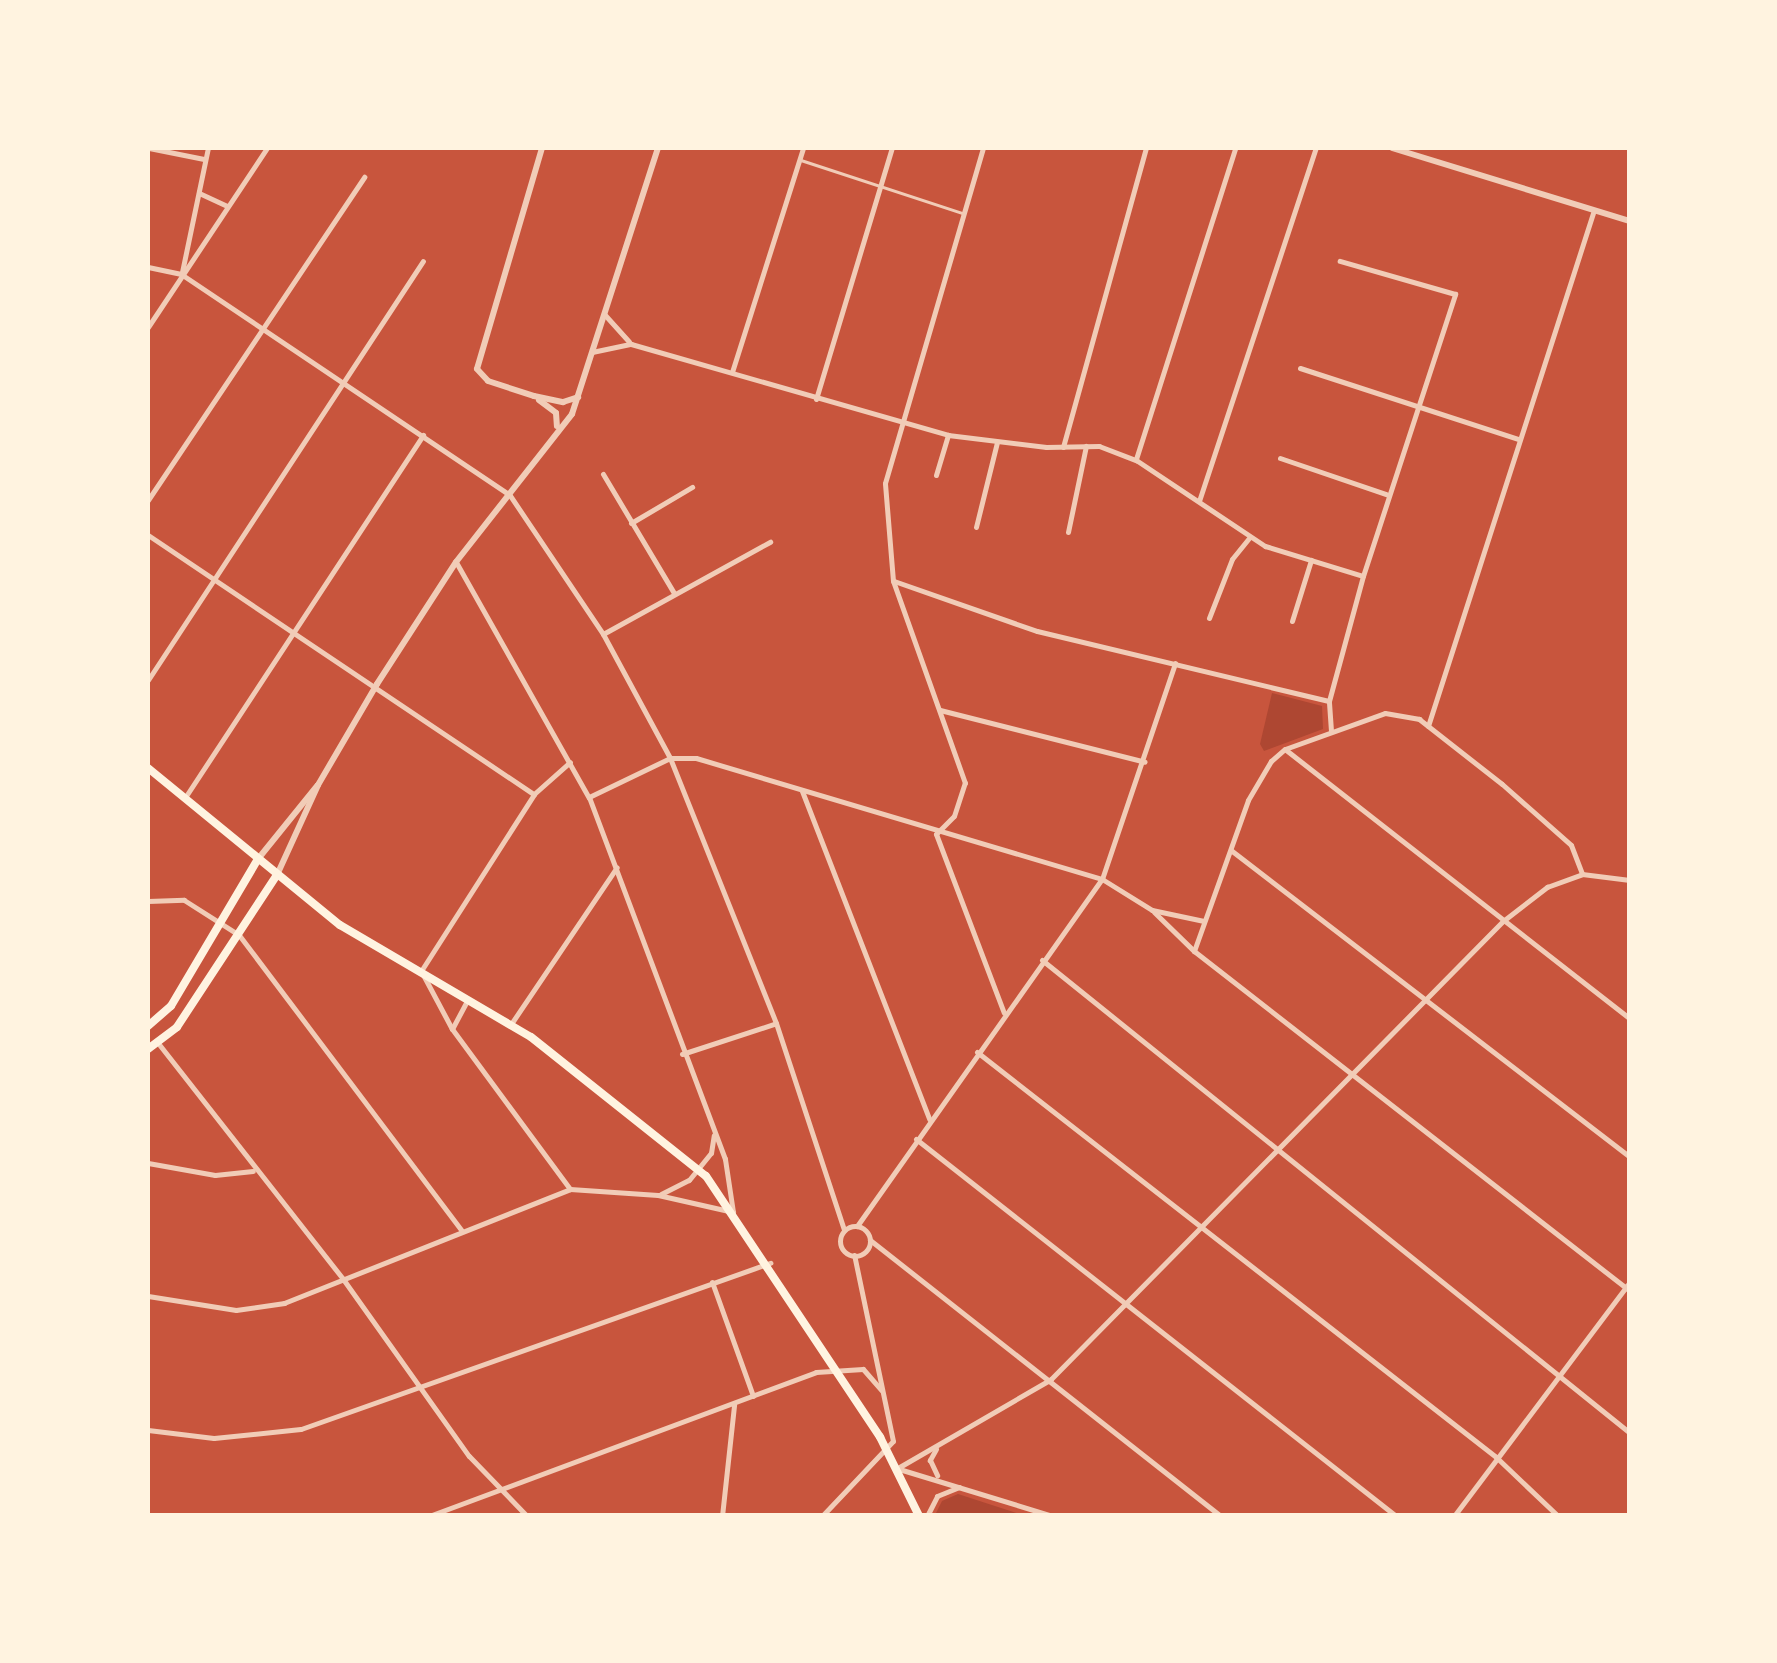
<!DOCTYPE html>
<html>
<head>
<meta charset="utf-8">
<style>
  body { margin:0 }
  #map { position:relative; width:1777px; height:1663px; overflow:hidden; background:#c8553d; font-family:"Fira Sans Condensed",sans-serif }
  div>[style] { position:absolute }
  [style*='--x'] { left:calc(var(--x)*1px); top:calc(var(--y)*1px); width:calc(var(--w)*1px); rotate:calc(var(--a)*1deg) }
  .green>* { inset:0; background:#ae4732 }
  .service>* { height:2.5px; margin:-1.25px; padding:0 1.25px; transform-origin:1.25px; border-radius:1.25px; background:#f1ccb7 }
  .minor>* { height:5px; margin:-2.5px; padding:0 2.5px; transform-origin:2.5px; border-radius:2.5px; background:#f1ccb7 }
  .minor>.ring { margin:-2.5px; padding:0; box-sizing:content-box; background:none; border:5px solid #f1ccb7; border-radius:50% }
  .tertiary>* { height:6px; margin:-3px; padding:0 3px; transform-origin:3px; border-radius:3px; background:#f1ccb7 }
  .secondary>* { height:8px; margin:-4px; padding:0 4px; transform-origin:4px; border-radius:4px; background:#fff3e0 }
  span { translate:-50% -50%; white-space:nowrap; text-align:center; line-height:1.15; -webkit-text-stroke:8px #fff3e0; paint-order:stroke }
  .frame { position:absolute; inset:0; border:150px solid #fff3e0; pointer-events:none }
</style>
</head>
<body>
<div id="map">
  <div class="green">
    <div style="clip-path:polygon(1272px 693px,1322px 706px,1323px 729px,1264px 751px,1260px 744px)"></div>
    <div style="clip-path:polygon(958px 1494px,1023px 1515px,935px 1515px,942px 1501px)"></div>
  </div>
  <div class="service">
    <div style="--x:801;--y:160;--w:169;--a:18.2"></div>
  </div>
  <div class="minor">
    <div style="--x:149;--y:148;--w:56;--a:11.3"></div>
    <div style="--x:199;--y:193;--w:31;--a:25"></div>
    <div style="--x:148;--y:267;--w:34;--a:12"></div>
    <div style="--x:181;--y:274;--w:395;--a:33.9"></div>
    <div style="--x:509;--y:494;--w:169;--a:56.1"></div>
    <div style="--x:603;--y:634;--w:141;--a:61.6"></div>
    <div style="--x:670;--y:758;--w:285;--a:68.2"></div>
    <div style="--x:776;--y:1023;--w:218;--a:71.8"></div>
    <div style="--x:182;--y:272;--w:127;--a:-78.2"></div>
    <div style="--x:605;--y:315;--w:36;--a:48"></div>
    <div style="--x:148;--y:327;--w:215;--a:-56.4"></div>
    <div style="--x:592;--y:352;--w:40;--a:-12"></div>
    <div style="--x:631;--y:344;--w:330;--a:16"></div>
    <div style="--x:948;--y:435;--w:99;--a:7"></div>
    <div style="--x:1046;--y:447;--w:53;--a:-1.1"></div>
    <div style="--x:1099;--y:446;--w:40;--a:21"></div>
    <div style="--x:1136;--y:460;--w:155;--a:33.7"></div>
    <div style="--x:1265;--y:546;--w:102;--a:17"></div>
    <div style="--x:1300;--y:368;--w:229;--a:18"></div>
    <div style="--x:732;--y:372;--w:235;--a:-72.4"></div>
    <div style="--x:816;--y:399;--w:262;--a:-73.2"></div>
    <div style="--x:1063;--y:447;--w:310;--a:-74.5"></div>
    <div style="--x:1280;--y:458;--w:112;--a:18.8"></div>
    <div style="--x:1136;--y:459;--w:326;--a:-72.3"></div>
    <div style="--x:603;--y:474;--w:139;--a:59.2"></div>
    <div style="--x:936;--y:475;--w:42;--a:-73.3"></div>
    <div style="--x:148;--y:500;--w:389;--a:-56.2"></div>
    <div style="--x:1199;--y:501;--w:372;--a:-71.7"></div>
    <div style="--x:631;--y:523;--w:71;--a:-30.5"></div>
    <div style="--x:976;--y:527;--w:88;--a:-76.1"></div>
    <div style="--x:1068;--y:532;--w:88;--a:-78.2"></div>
    <div style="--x:148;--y:535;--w:465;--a:33.9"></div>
    <div style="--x:894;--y:581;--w:151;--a:19.3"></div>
    <div style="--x:1037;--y:631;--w:300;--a:13.5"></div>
    <div style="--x:1209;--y:618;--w:63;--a:-68.7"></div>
    <div style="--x:1232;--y:559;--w:28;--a:-51"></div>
    <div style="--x:1292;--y:621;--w:64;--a:-72.7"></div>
    <div style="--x:603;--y:634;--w:191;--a:-28.9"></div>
    <div style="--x:148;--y:680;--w:501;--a:-56.72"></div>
    <div style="--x:940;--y:710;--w:211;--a:14.2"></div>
    <div style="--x:1428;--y:726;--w:542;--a:-72.17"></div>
    <div style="--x:1331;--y:731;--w:30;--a:-94"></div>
    <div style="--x:1329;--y:701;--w:130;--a:-74.8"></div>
    <div style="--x:1363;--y:576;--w:297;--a:-71.9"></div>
    <div style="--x:1455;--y:294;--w:120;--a:-164"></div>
    <div style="--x:1286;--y:750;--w:437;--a:38"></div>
    <div style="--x:802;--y:791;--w:352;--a:68.8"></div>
    <div style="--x:186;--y:796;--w:432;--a:-56.7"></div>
    <div style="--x:589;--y:797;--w:90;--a:-25.7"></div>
    <div style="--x:670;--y:758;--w:26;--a:0"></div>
    <div style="--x:696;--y:758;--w:424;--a:16.6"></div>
    <div style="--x:1102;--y:879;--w:59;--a:31.8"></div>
    <div style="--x:1152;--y:910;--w:53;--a:11.9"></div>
    <div style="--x:936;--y:834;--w:25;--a:-45"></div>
    <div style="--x:954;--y:816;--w:35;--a:-72"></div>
    <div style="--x:965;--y:783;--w:214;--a:-109.6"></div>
    <div style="--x:893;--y:581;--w:98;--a:-94.7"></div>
    <div style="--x:885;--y:483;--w:349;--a:-73.7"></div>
    <div style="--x:936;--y:834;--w:191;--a:69.2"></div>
    <div style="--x:1232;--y:851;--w:502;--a:37.55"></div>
    <div style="--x:148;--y:901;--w:36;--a:-2"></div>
    <div style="--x:184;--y:900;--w:65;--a:32.5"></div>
    <div style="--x:239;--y:935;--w:369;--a:53"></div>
    <div style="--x:1154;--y:912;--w:56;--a:44.3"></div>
    <div style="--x:1194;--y:951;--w:553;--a:37.95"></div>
    <div style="--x:1194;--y:951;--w:160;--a:-70.3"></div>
    <div style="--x:1248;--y:800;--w:45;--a:-59.5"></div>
    <div style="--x:1271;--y:761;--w:18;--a:-41"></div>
    <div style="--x:1285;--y:749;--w:106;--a:-19.8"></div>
    <div style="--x:1385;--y:713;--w:35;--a:10"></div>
    <div style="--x:1419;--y:719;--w:105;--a:38.1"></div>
    <div style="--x:1502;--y:784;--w:92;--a:41.5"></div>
    <div style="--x:1571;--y:845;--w:31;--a:69"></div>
    <div style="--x:1582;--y:874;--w:48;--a:7.1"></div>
    <div style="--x:1042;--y:960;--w:755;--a:38.81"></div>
    <div style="--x:511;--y:1024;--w:189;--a:-56"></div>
    <div style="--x:452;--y:1029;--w:32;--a:-62"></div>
    <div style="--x:158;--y:1043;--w:300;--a:51.9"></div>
    <div style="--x:343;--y:1279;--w:217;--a:54.6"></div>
    <div style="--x:469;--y:1456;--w:83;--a:46"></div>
    <div style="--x:977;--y:1052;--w:658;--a:37.97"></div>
    <div style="--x:1496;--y:1457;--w:86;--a:43.6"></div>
    <div style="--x:682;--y:1054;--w:97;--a:-18.1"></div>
    <div style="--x:916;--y:1139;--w:610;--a:38.15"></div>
    <div style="--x:148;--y:1163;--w:68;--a:10.2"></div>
    <div style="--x:215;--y:1175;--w:38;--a:-6"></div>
    <div style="--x:570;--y:1189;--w:199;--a:-126.4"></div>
    <div style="--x:452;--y:1029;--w:66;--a:-118.1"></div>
    <div style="--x:421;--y:971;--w:210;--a:-57.4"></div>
    <div style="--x:534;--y:794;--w:48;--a:-41.6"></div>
    <div style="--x:661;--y:1194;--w:31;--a:-27"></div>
    <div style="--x:689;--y:1180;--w:35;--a:-51"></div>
    <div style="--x:711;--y:1153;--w:18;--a:-81"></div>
    <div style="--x:857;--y:1226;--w:425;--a:-54.8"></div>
    <div style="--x:1102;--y:879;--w:228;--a:-71.3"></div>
    <div class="ring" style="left:840px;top:1226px;width:25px;height:25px"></div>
    <div style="--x:870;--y:1240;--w:447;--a:38.2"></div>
    <div style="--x:712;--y:1282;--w:121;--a:70.2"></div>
    <div style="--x:148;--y:1296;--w:89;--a:9"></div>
    <div style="--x:236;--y:1310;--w:49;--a:-8.3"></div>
    <div style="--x:284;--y:1303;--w:308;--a:-21.7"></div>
    <div style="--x:570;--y:1189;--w:88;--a:3.9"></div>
    <div style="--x:658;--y:1195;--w:77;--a:12.8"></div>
    <div style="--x:733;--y:1212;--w:54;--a:-98.6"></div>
    <div style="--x:725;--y:1159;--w:386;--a:-110.6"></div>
    <div style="--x:589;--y:798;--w:271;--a:-119.4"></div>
    <div style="--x:148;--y:1430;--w:66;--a:6.9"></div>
    <div style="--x:214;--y:1438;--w:87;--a:-5.9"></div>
    <div style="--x:301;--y:1429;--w:498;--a:-19.5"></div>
    <div style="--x:936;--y:1449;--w:13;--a:119"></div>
    <div style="--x:930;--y:1460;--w:17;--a:65"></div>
    <div style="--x:896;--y:1469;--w:179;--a:-30.1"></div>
    <div style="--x:1051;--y:1379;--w:643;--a:-45.38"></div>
    <div style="--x:1503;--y:921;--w:56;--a:-37.7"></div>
    <div style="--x:1547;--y:887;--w:37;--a:-20"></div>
    <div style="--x:899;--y:1469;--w:161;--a:17"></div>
    <div style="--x:429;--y:1516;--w:413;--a:-20.4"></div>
    <div style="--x:816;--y:1372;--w:47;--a:-3.7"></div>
    <div style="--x:863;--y:1369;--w:28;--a:49"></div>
    <div style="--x:722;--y:1516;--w:112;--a:-83.8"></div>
    <div style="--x:822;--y:1516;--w:103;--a:-46.6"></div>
    <div style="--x:893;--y:1441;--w:190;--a:-101.8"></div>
    <div style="--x:927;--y:1516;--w:22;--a:-63"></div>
    <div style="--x:937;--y:1496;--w:24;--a:-22"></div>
    <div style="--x:1454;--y:1516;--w:293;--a:-53.1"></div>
  </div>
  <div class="tertiary">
    <div style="--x:542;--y:148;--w:230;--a:106.4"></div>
    <div style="--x:477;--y:369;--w:16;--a:47"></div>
    <div style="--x:488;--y:381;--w:48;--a:18.1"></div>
    <div style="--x:534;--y:396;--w:30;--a:12"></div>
    <div style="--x:563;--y:402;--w:16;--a:-18"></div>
    <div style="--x:1392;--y:148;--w:249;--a:17.1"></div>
    <div style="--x:539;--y:400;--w:21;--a:37"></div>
    <div style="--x:556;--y:413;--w:13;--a:86"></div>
    <div style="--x:258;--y:859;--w:94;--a:-51.1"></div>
    <div style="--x:277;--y:875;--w:99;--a:-65.5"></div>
    <div style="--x:318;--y:785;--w:117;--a:-59.7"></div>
    <div style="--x:377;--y:684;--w:145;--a:-57.1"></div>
    <div style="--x:456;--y:562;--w:188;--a:-51.9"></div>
    <div style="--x:572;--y:414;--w:280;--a:-72.1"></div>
  </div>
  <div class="secondary">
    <div style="--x:148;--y:768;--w:248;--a:39.3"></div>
    <div style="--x:340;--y:925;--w:221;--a:30.4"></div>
    <div style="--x:531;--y:1037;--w:223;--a:38.5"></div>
    <div style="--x:706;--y:1176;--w:314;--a:56.3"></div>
    <div style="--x:880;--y:1437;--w:88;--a:63.7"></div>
    <div style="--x:148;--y:1026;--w:30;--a:-41"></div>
    <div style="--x:171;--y:1006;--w:171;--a:-59.4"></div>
    <div style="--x:148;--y:1049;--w:36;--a:-37"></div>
    <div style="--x:177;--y:1027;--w:182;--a:-56.7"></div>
  </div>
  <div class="frame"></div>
</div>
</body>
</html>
